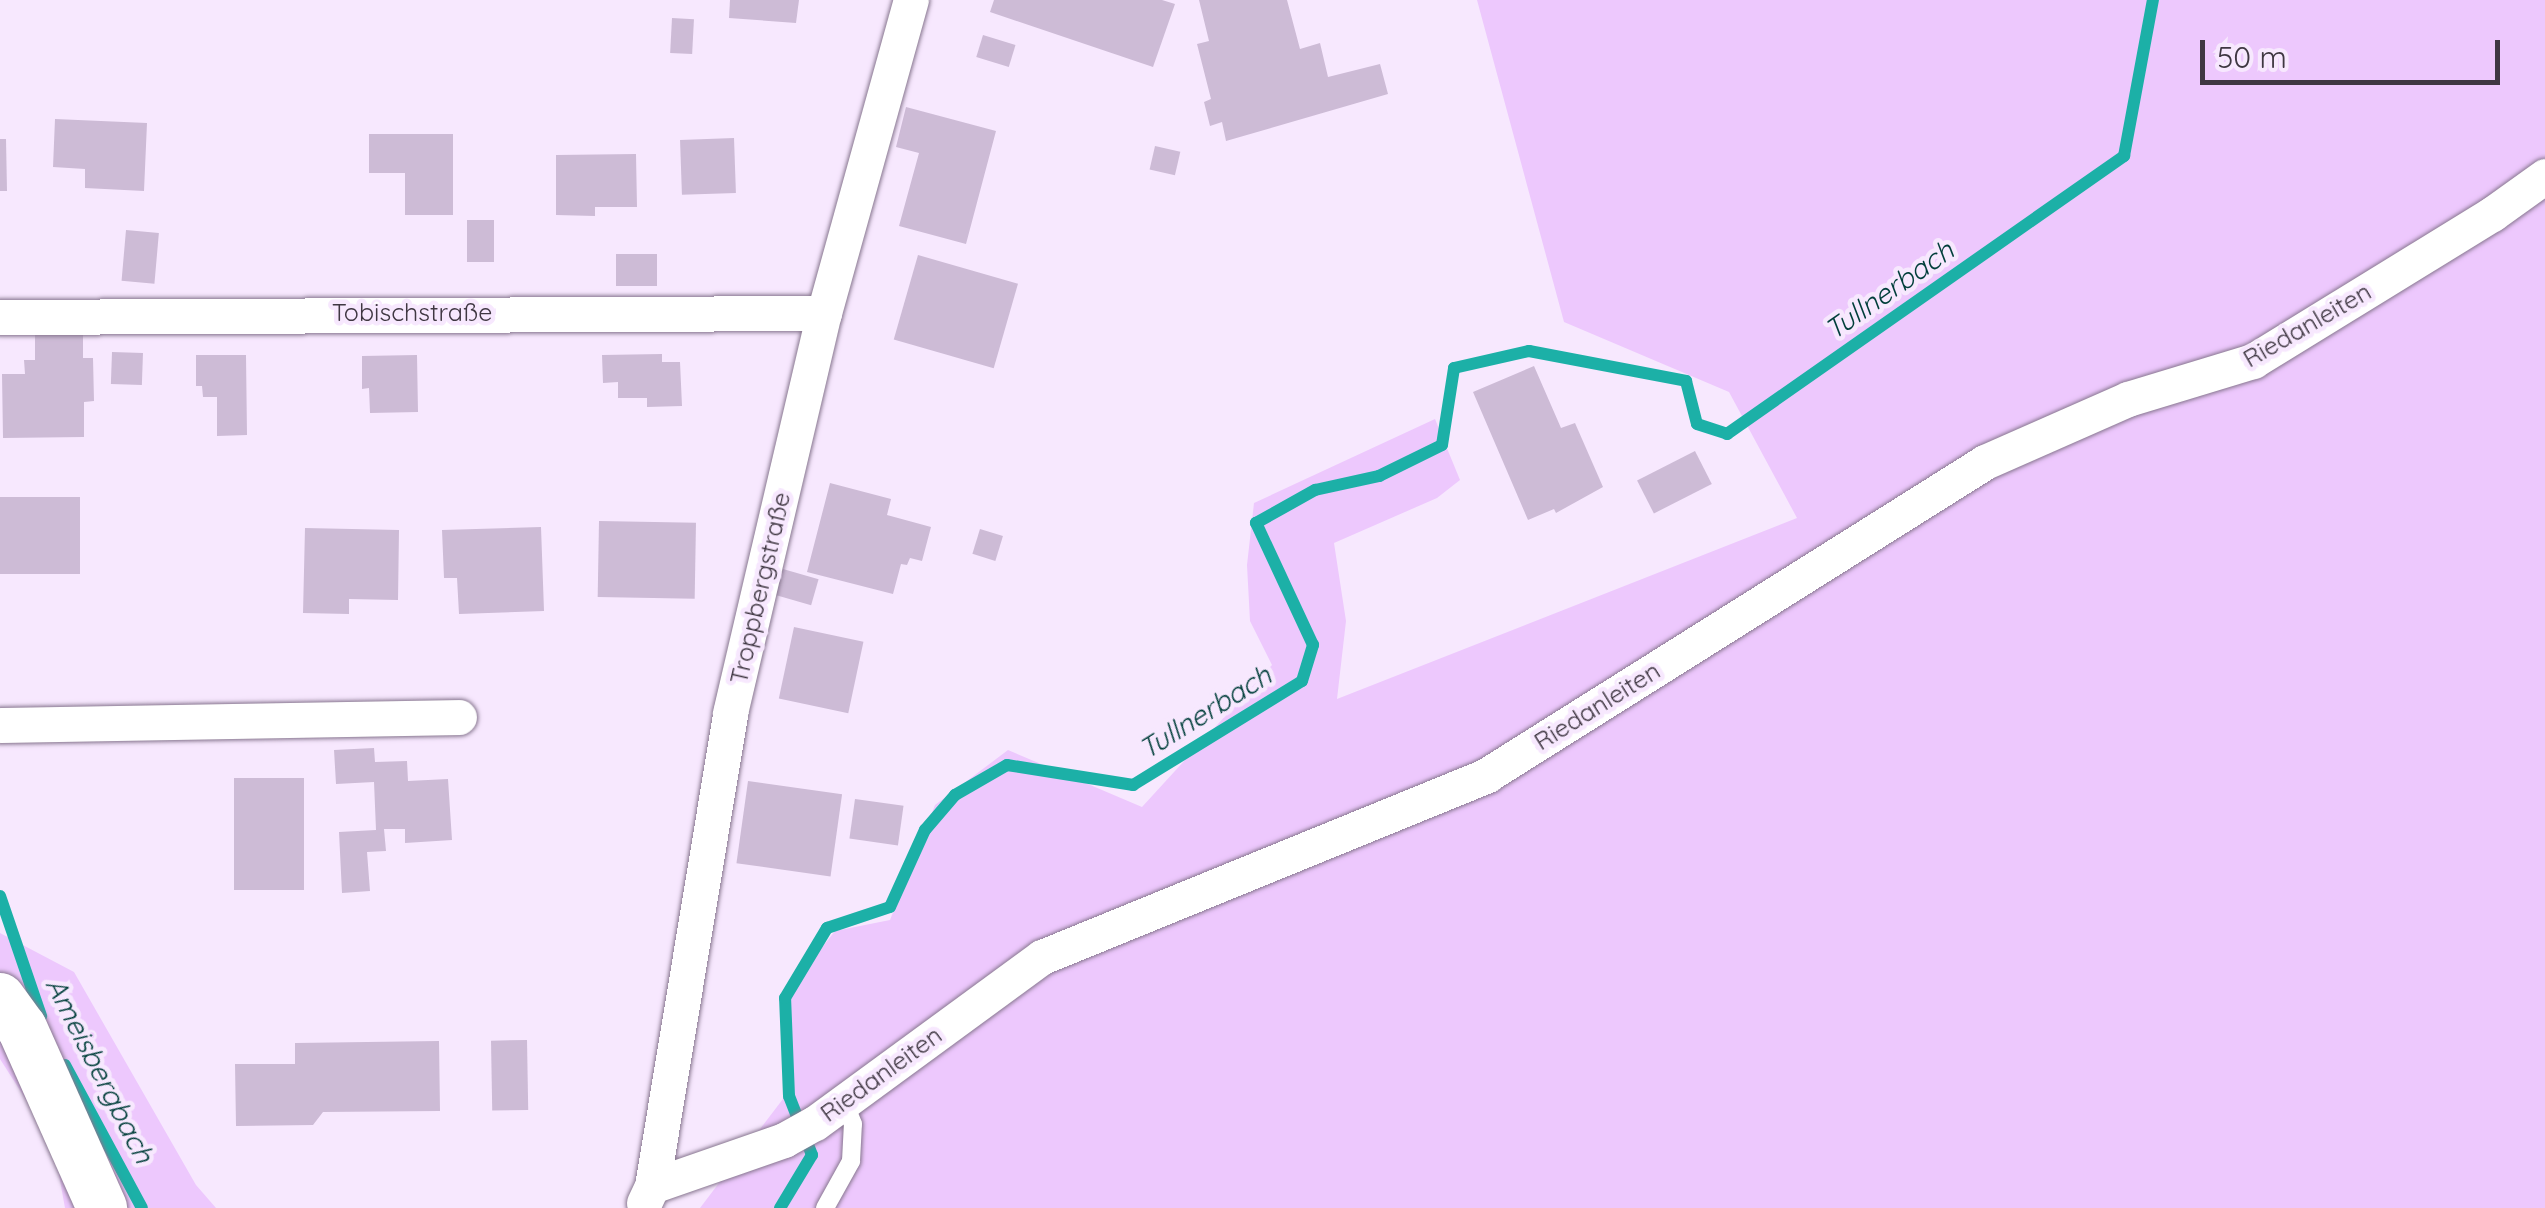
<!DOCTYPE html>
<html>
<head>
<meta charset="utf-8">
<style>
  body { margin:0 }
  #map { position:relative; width:2545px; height:1208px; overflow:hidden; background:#f7e8fe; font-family:Quicksand,sans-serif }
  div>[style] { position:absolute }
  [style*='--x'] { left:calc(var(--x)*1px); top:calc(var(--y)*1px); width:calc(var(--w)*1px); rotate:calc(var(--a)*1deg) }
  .green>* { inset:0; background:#edc8fd }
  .stream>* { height:12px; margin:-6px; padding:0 6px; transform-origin:6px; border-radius:6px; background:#1cb0a7 }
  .building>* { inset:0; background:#cdbbd6; transform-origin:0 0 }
  .roads { filter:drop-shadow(0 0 2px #87768f) drop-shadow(0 0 2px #87768f) }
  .lane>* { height:18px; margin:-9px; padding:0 9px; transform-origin:9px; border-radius:9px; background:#fff }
  .street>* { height:35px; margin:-17.5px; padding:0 17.5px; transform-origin:17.5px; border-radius:17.5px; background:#fff }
  .secondary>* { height:50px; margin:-25px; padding:0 25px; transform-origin:25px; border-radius:25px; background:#fff }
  span { translate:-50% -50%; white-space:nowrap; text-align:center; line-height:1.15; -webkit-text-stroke:9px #f7e8fe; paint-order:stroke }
  .street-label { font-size:25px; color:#3f3742 }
  .water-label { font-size:28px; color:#003e3a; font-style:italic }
  .scale { position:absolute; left:2200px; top:40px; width:300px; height:45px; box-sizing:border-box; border:5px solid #3f3742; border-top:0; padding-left:12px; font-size:30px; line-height:35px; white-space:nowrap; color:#3f3742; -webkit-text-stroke:8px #f7e8fe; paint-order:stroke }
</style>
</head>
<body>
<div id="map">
  <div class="green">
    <div style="clip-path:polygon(1477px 0,2545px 0,2545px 1208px,700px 1208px,789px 1091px,786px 993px,835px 931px,890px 920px,935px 805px,1008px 750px,1142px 807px,1272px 665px,1250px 621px,1247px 565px,1254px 503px,1435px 419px,1460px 480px,1437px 498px,1334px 543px,1346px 621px,1337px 699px,1797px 518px,1729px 392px,1564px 322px)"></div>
    <div style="clip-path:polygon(0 933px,74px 972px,196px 1185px,216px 1208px,65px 1208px,53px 1142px,0 1059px)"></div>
  </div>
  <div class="stream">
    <div style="--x:0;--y:896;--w:127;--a:71.1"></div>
    <div style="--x:65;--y:1065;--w:162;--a:61.7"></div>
    <div style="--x:780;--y:1208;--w:62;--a:-58.9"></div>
    <div style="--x:812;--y:1155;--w:63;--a:-111.3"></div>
    <div style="--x:789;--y:1096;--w:98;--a:-92.3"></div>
    <div style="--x:785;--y:998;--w:82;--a:-59"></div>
    <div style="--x:827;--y:928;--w:66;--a:-18.4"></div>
    <div style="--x:890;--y:907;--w:85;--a:-65.6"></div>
    <div style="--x:925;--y:830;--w:46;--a:-49.4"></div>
    <div style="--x:955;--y:795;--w:60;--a:-30"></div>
    <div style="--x:1007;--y:765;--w:128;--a:9"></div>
    <div style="--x:1133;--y:785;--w:198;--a:-31.6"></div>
    <div style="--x:1302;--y:681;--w:38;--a:-73"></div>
    <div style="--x:1313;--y:645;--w:135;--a:-115"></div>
    <div style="--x:1256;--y:523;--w:68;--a:-29.2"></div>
    <div style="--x:1315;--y:490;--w:66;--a:-12.3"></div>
    <div style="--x:1379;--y:476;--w:70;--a:-26.2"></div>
    <div style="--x:1442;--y:445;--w:78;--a:-81.1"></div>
    <div style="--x:1454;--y:368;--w:77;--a:-12.8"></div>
    <div style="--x:1529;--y:351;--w:160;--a:10.8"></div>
    <div style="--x:1686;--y:381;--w:44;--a:75.7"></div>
    <div style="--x:1697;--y:424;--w:32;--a:18"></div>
    <div style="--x:1727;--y:434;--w:485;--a:-35"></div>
    <div style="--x:2124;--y:156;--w:159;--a:-79.5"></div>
  </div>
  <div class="building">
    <div style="clip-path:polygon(730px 0,799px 0,796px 23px,729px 18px)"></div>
    <div style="clip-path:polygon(994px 0,1162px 0,1175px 4px,1153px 67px,990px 12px)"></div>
    <div style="clip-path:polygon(1199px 0,1287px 0,1300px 49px,1320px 43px,1328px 77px,1380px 64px,1388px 94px,1226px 141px,1222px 122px,1210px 126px,1204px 102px,1211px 99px,1197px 44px,1209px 41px)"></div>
    <div style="left:672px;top:18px;width:22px;height:35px;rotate:3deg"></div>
    <div style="left:983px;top:35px;width:34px;height:23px;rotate:17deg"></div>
    <div style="clip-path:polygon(906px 107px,996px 131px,966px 244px,899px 226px,919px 153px,896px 147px)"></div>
    <div style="clip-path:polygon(55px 119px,147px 123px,144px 191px,85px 188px,85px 169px,53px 167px)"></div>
    <div style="clip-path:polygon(369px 134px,453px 134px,453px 215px,405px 215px,405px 173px,369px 173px)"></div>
    <div style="left:734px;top:138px;width:55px;height:54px;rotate:88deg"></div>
    <div style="clip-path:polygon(0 139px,6px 139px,7px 191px,0 191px)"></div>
    <div style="left:1155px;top:146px;width:26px;height:24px;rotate:13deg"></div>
    <div style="clip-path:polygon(636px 154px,637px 207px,595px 207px,595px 216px,556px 215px,556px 155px)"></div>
    <div style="left:467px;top:220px;width:27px;height:42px"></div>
    <div style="left:126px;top:230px;width:33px;height:51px;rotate:5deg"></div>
    <div style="left:657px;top:254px;width:32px;height:41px;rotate:90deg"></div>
    <div style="left:918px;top:255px;width:104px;height:88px;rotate:16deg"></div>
    <div style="clip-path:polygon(35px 334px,83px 334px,83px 358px,93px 358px,94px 401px,84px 402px,84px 437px,3px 438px,2px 374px,25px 374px,24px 360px,35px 360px)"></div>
    <div style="left:112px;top:352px;width:31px;height:32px;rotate:2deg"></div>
    <div style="clip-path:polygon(662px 354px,662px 362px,680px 362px,682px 406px,647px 407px,647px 398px,618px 398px,618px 382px,603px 383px,602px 355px)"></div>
    <div style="clip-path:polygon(196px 355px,246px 355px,247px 435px,217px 436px,217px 397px,203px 397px,202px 386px,196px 386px)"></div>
    <div style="clip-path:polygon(417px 355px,418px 412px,370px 413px,369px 388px,362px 389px,362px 356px)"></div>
    <div style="clip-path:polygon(1534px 366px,1561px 428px,1575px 423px,1603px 487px,1556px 513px,1554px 509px,1528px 520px,1473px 392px)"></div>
    <div style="left:1695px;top:451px;width:37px;height:65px;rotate:63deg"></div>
    <div style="clip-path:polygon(830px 483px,891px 499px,887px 515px,931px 527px,922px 561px,910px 558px,907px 565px,901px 564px,893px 594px,807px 572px)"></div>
    <div style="left:0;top:497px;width:80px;height:77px"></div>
    <div style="left:599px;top:521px;width:97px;height:76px;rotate:1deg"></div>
    <div style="clip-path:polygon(541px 527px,544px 611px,459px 614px,457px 578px,444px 578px,442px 530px)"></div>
    <div style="clip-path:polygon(305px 528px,399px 530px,398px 600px,349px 599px,349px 614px,303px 613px)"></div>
    <div style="left:980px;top:529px;width:24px;height:26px;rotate:17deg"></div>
    <div style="left:783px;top:569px;width:37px;height:27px;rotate:16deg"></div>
    <div style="left:794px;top:627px;width:71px;height:73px;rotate:12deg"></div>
    <div style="clip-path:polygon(374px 748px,375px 762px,407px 761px,408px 781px,448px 779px,452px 840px,405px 843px,405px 829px,384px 829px,386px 851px,367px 852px,370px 891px,342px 893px,339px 832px,376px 830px,374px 782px,336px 784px,334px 750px)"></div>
    <div style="left:234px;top:778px;width:70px;height:112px"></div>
    <div style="left:748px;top:781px;width:95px;height:83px;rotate:8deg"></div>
    <div style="left:855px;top:799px;width:49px;height:40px;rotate:8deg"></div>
    <div style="left:527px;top:1040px;width:70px;height:36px;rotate:89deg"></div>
    <div style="clip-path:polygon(439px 1041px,440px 1111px,323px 1112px,313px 1125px,236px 1126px,235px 1064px,295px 1064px,295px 1043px)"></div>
  </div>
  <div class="roads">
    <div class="lane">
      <div style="--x:825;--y:1208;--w:54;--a:-61"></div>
      <div style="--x:851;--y:1161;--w:37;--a:-87"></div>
      <div style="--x:853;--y:1124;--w:24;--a:-112"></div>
    </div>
    <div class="street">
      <div style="--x:0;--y:317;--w:824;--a:-0.28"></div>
      <div style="--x:0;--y:725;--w:459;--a:-1"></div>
      <div style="--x:652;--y:1186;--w:140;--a:-19.2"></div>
      <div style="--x:784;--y:1140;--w:35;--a:-29"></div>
      <div style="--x:815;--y:1123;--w:281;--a:-36.2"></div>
      <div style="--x:1042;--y:957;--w:481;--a:-22.2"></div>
      <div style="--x:1487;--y:775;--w:588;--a:-32.15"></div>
      <div style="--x:1985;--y:462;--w:156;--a:-23.8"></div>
      <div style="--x:2128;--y:399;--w:131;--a:-16.9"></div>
      <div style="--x:2253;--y:361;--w:281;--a:-31.6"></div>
      <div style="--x:2492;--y:214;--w:65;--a:-35.6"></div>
      <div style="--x:644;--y:1203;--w:19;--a:-65"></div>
      <div style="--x:652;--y:1186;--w:479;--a:-80.6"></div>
      <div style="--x:730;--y:713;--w:411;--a:-76.8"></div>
      <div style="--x:824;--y:313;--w:325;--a:-74.5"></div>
    </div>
    <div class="secondary">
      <div style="--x:0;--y:998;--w:37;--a:54"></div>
      <div style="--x:22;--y:1028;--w:197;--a:66"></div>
    </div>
  </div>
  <div class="street-label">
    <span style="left:412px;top:312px">Tobischstraße</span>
    <span style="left:2307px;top:325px;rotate:-30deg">Riedanleiten</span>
    <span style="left:760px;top:588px;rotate:-77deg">Troppbergstraße</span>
    <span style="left:1597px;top:706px;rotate:-32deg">Riedanleiten</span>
    <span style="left:881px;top:1074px;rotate:-36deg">Riedanleiten</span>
  </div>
  <div class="water-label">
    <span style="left:1889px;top:290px;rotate:-35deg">Tullnerbach</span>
    <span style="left:1205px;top:712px;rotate:-32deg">Tullnerbach</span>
    <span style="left:100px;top:1070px;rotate:63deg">Ameisbergbach</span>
  </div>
  <div class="scale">50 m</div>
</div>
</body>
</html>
